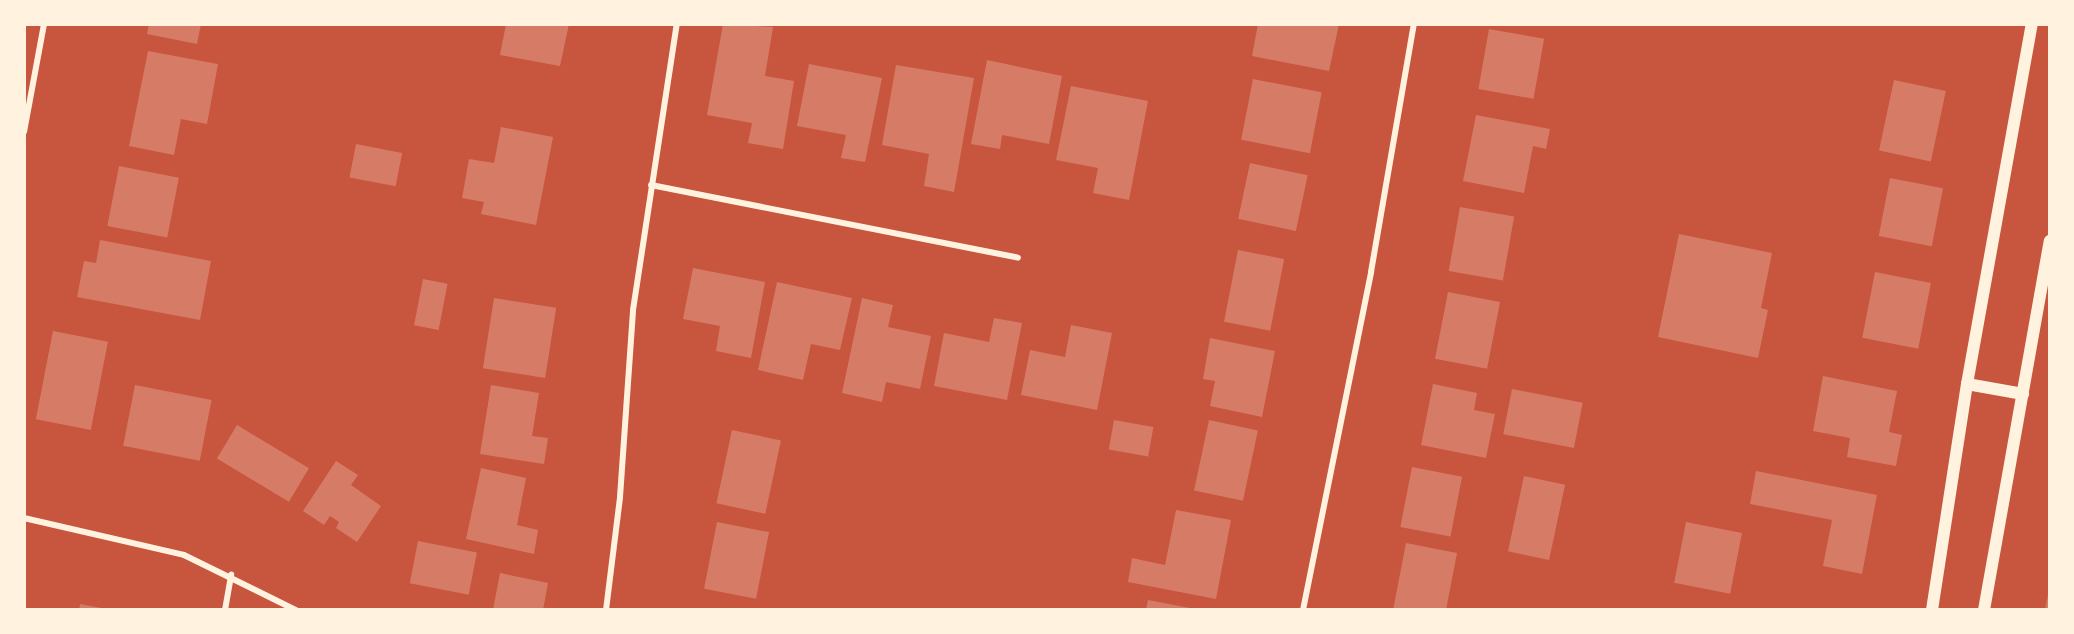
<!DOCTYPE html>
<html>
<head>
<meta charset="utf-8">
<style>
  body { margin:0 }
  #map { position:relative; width:2074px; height:634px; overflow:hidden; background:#c8553d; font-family:"Fira Sans",sans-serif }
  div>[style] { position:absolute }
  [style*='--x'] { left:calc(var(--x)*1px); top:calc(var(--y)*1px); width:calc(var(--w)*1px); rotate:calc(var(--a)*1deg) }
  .building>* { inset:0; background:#d67c66; transform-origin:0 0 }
  .minor>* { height:6px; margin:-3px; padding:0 3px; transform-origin:3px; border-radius:3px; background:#fff3e0 }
  .secondary>* { height:12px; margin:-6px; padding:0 6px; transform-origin:6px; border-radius:6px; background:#fff3e0 }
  span { translate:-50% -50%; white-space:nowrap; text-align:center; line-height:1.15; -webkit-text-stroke:5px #fff3e0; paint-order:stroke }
  .frame { position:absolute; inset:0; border:26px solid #fff3e0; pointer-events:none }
</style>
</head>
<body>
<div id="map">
  <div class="building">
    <div style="clip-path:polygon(149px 24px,201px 24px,197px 44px,147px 34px)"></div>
    <div style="clip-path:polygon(506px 24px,569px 24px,560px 66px,500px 55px)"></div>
    <div style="clip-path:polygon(723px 24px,773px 27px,765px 76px,794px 81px,783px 149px,748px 143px,752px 123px,707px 115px)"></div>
    <div style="clip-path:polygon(1258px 24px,1339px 24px,1329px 71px,1252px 56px)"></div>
    <div style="left:1489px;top:29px;width:56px;height:61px;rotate:10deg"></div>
    <div style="clip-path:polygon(148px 51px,218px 64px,207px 124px,181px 119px,174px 155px,129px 146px)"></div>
    <div style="clip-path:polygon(987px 60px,1062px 76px,1049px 144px,1002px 135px,1000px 149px,971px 144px)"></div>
    <div style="clip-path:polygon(809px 64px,882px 78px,865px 162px,841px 158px,846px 135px,797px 126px)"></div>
    <div style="clip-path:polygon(896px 65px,974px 78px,954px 192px,924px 186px,929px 154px,882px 145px)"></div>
    <div style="left:1253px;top:79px;width:70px;height:62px;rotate:11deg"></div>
    <div style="left:1894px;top:80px;width:53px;height:72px;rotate:12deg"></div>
    <div style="clip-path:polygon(1071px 86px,1148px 101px,1129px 200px,1093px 193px,1098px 168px,1056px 160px)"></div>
    <div style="clip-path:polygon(1476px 115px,1550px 129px,1546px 149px,1533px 146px,1524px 193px,1463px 181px)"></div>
    <div style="clip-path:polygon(501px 127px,553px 137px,536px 225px,481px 214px,484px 202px,462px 198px,469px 159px,494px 163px)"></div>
    <div style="left:356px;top:144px;width:47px;height:34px;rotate:11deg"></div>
    <div style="left:1250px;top:163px;width:59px;height:57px;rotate:12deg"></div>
    <div style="left:119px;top:166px;width:61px;height:61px;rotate:11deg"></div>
    <div style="left:1890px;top:178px;width:54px;height:59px;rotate:11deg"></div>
    <div style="left:1460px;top:207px;width:55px;height:65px;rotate:10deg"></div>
    <div style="clip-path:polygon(1679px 234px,1772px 253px,1761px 308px,1768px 310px,1758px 358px,1658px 337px)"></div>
    <div style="clip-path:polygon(100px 240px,211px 261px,200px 320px,77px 297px,84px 261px,96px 263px)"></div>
    <div style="left:1238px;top:250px;width:47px;height:73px;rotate:11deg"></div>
    <div style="clip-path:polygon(693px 268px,765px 282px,751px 358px,716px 351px,720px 326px,683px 319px)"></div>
    <div style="left:1875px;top:272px;width:57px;height:67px;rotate:11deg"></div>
    <div style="left:423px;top:279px;width:25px;height:47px;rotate:11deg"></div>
    <div style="clip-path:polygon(777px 282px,852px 298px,840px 350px,811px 344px,803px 380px,758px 370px)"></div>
    <div style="left:1448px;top:292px;width:53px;height:68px;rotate:11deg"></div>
    <div style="left:494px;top:298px;width:63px;height:71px;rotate:9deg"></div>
    <div style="clip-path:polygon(862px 298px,893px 305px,888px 327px,931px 336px,920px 389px,886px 382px,882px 402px,842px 393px)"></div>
    <div style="clip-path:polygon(994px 318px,1022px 323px,1007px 400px,934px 386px,944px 333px,989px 342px)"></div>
    <div style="clip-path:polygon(1071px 325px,1112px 333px,1097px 410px,1021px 395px,1030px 350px,1065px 357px)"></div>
    <div style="left:53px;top:331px;width:56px;height:90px;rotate:11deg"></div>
    <div style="clip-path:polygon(1210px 338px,1275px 351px,1262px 417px,1210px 406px,1215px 381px,1203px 379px)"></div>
    <div style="clip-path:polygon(1823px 376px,1897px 391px,1889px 432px,1902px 435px,1896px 466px,1847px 457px,1850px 438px,1813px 431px)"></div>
    <div style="clip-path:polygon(1433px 384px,1477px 393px,1474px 410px,1495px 414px,1486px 458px,1421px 445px)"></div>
    <div style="left:135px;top:385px;width:78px;height:62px;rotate:11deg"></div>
    <div style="clip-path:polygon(491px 385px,539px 393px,532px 436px,548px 438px,544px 464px,480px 454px)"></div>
    <div style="left:1512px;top:389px;width:72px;height:46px;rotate:11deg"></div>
    <div style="left:1114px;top:420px;width:40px;height:30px;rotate:10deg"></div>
    <div style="left:1209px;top:420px;width:50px;height:72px;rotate:12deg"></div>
    <div style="left:237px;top:425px;width:84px;height:39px;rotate:31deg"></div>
    <div style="left:732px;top:430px;width:50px;height:75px;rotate:12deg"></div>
    <div style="clip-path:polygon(336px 461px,358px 475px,351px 485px,381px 506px,357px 542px,336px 528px,339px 522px,330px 516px,324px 525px,303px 511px)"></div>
    <div style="left:1412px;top:467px;width:51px;height:61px;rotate:11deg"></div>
    <div style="clip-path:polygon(481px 468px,526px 478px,517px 525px,538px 530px,534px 554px,466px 539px)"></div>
    <div style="clip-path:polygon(1756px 471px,1877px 495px,1862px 574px,1823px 566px,1832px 520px,1750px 504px)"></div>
    <div style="left:1524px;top:476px;width:42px;height:77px;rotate:12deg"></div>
    <div style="clip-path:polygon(1176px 510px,1231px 520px,1216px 599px,1128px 582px,1132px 558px,1165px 565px)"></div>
    <div style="left:717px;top:522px;width:53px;height:68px;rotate:11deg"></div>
    <div style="left:1686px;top:522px;width:57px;height:62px;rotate:11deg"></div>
    <div style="left:418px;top:541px;width:60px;height:43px;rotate:11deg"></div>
    <div style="clip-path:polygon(1406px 543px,1457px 553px,1446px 610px,1393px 610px)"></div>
    <div style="clip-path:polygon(500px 573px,548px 583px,543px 610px,493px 610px)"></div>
    <div style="clip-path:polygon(2049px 589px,2050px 610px,2045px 610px)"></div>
    <div style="clip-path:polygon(1148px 600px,1195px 609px,1195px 610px,1146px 610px)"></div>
    <div style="clip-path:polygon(80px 604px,107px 609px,107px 610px,79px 610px)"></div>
  </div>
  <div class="minor">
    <div style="--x:24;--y:132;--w:110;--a:-79.5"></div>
    <div style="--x:651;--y:185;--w:374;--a:11.2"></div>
    <div style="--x:24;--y:518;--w:164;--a:13"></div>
    <div style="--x:184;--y:555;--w:125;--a:26.2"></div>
    <div style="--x:225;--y:610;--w:36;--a:-80"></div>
    <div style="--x:606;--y:610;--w:114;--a:-82.9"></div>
    <div style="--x:620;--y:497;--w:187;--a:-86"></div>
    <div style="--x:633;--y:310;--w:289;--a:-81.3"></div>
    <div style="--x:1303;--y:610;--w:345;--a:-78.6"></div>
    <div style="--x:1371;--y:272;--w:252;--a:-80.2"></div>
  </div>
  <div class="secondary">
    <div style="--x:1967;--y:384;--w:57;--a:10.1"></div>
    <div style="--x:1932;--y:610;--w:229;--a:-81.2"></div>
    <div style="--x:1967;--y:384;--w:366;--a:-79.8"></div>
    <div style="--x:1984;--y:610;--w:375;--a:-79.9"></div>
  </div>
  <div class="frame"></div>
</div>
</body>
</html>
